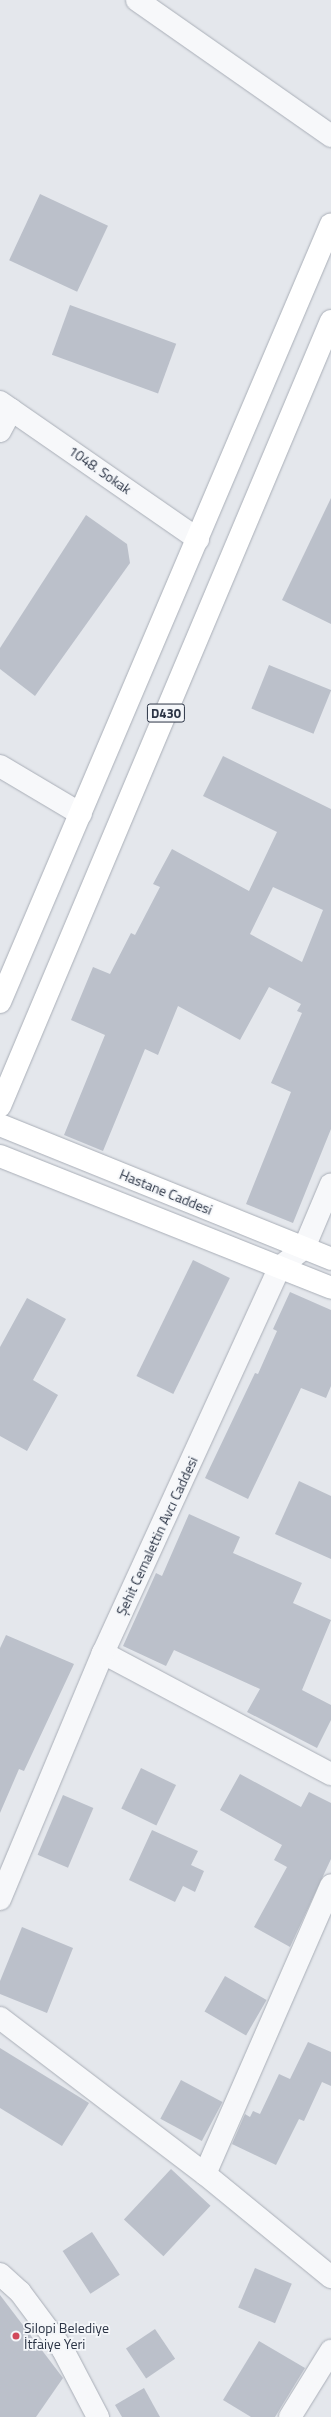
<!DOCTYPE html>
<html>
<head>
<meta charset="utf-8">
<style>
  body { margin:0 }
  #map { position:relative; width:331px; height:2417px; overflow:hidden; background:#e4e7ec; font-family:"Titillium Web",sans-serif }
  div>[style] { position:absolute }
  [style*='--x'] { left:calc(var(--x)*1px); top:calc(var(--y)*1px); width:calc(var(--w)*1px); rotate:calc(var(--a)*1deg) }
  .building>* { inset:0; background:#bbc0ca; transform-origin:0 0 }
  .roads { filter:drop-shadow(0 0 1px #a9aeb7) drop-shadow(0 0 1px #a9aeb7) }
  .minor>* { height:22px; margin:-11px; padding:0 11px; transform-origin:11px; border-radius:11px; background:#f7f8fa }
  .major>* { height:22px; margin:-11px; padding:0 11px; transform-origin:11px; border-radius:11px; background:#fff }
  .highway>* { height:22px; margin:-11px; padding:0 11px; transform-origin:11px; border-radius:11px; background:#fff }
  .dots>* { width:11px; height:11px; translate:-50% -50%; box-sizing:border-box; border:2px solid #f4f6f9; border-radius:50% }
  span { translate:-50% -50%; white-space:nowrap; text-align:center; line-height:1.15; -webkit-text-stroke:3.5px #f4f6f9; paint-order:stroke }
  .shield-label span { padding:1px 3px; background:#f4f6f9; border:1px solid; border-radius:3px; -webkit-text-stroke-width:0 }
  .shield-label { font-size:13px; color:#2b3445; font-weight:700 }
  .street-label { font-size:14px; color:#2b3445 }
  .poi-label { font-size:14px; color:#2b3445 }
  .left { translate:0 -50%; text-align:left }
</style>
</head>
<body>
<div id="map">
  <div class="building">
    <div style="left:40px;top:194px;width:75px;height:73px;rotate:25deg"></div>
    <div style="left:70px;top:305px;width:113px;height:53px;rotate:20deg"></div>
    <div style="clip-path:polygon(331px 498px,331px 624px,282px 600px)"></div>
    <div style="clip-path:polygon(86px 515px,127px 544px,130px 563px,35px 696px,0 669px,0 648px)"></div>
    <div style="left:269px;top:665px;width:67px;height:47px;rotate:22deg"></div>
    <div style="clip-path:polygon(evenodd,223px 756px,331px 809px,331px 1129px,293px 1223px,246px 1204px,291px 1092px,271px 1083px,302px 1013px,297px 1011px,301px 1004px,269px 987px,240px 1040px,178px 1006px,158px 1055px,145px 1049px,103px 1151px,64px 1135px,105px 1035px,71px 1020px,93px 967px,110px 974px,131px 933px,135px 935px,160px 887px,153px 884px,172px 849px,249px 891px,277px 832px,203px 796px,223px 756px,273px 887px,323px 910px,302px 962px,250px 934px,273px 887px)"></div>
    <div style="left:193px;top:1260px;width:41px;height:129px;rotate:26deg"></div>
    <div style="clip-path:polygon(290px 1292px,331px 1310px,331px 1386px,326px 1398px,301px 1388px,248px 1499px,205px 1478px,255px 1373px,258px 1374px,277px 1331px,273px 1329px)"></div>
    <div style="clip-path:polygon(27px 1298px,66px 1319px,33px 1380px,58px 1395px,27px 1451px,0 1436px,0 1347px)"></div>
    <div style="clip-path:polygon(299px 1481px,331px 1496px,331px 1559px,275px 1534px)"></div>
    <div style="clip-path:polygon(189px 1514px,240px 1537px,233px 1553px,302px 1583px,293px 1603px,331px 1620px,302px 1690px,331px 1705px,331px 1720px,317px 1748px,247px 1712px,260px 1689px,174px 1650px,166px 1666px,123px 1646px,156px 1573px,162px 1576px)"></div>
    <div style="clip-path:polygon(6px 1635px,74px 1664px,24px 1771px,19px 1769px,0 1813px,0 1648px)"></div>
    <div style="left:141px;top:1768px;width:39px;height:45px;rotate:26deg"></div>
    <div style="clip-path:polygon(240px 1774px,301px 1807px,309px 1792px,331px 1803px,331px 1859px,290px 1947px,254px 1927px,287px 1867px,274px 1860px,282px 1845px,220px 1810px)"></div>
    <div style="left:63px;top:1795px;width:33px;height:65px;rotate:23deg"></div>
    <div style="clip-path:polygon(152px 1830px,198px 1851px,191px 1865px,204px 1871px,195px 1892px,183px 1886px,175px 1902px,129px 1880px)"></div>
    <div style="clip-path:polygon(22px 1927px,73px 1948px,47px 2013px,0 1994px,0 1981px)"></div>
    <div style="left:225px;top:1976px;width:48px;height:41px;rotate:30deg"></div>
    <div style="clip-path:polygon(308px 2042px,331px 2052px,331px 2086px,322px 2082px,304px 2121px,299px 2119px,276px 2165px,232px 2144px,245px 2114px,250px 2117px,253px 2111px,260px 2114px,279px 2074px,290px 2079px)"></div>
    <div style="clip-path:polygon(0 2048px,89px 2103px,62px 2146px,0 2108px)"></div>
    <div style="left:181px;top:2080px;width:47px;height:44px;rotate:28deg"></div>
    <div style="left:171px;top:2169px;width:54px;height:69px;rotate:43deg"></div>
    <div style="left:92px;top:2232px;width:51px;height:35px;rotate:57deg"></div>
    <div style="left:255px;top:2268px;width:40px;height:43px;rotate:23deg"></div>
    <div style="clip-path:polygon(0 2295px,63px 2378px,36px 2417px,0 2417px)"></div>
    <div style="left:155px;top:2329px;width:36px;height:35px;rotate:56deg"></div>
    <div style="clip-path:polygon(259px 2341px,305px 2368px,275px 2417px,251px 2417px,223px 2400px)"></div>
    <div style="clip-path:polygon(144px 2388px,160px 2417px,122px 2417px,115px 2405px)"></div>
  </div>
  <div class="roads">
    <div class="minor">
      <div style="--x:137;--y:0;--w:237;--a:35"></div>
      <div style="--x:0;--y:402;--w:241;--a:34.7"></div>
      <div style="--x:0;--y:431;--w:24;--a:-62"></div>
      <div style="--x:0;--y:766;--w:94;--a:30.7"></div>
      <div style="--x:103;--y:1653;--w:258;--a:28"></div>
      <div style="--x:0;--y:1899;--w:267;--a:-67.3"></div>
      <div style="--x:103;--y:1653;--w:425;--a:-65.4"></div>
      <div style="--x:280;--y:1267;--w:31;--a:-38"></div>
      <div style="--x:304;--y:1248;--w:69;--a:-67.1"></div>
      <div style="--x:0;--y:2018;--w:258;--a:37.3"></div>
      <div style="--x:205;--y:2174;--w:163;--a:39.3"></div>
      <div style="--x:205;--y:2174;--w:315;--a:-66.4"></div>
      <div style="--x:0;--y:2274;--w:27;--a:42"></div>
      <div style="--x:20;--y:2292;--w:72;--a:53.4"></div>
      <div style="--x:63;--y:2350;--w:76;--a:62.4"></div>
      <div style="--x:290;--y:2417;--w:78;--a:-58.2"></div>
    </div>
    <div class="major">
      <div style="--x:0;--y:1125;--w:357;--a:22"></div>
      <div style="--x:0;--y:1156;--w:356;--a:21.7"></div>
    </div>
    <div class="highway">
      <div style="--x:0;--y:1002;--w:845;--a:-66.95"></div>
      <div style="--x:0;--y:1106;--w:852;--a:-67.14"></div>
    </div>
  </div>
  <div class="dots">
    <div style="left:16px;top:2336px;background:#d1495b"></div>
  </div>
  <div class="shield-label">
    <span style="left:166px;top:713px">D430</span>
  </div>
  <div class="street-label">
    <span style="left:100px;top:470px;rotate:35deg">1048. Sokak</span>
    <span style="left:166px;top:1192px;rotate:22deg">Hastane Caddesi</span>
    <span style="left:157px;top:1536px;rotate:-65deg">Şehit Cemalettin Avcı Caddesi</span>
  </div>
  <div class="poi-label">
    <span class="left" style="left:24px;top:2336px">Silopi Belediye<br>İtfaiye Yeri</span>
  </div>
</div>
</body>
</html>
